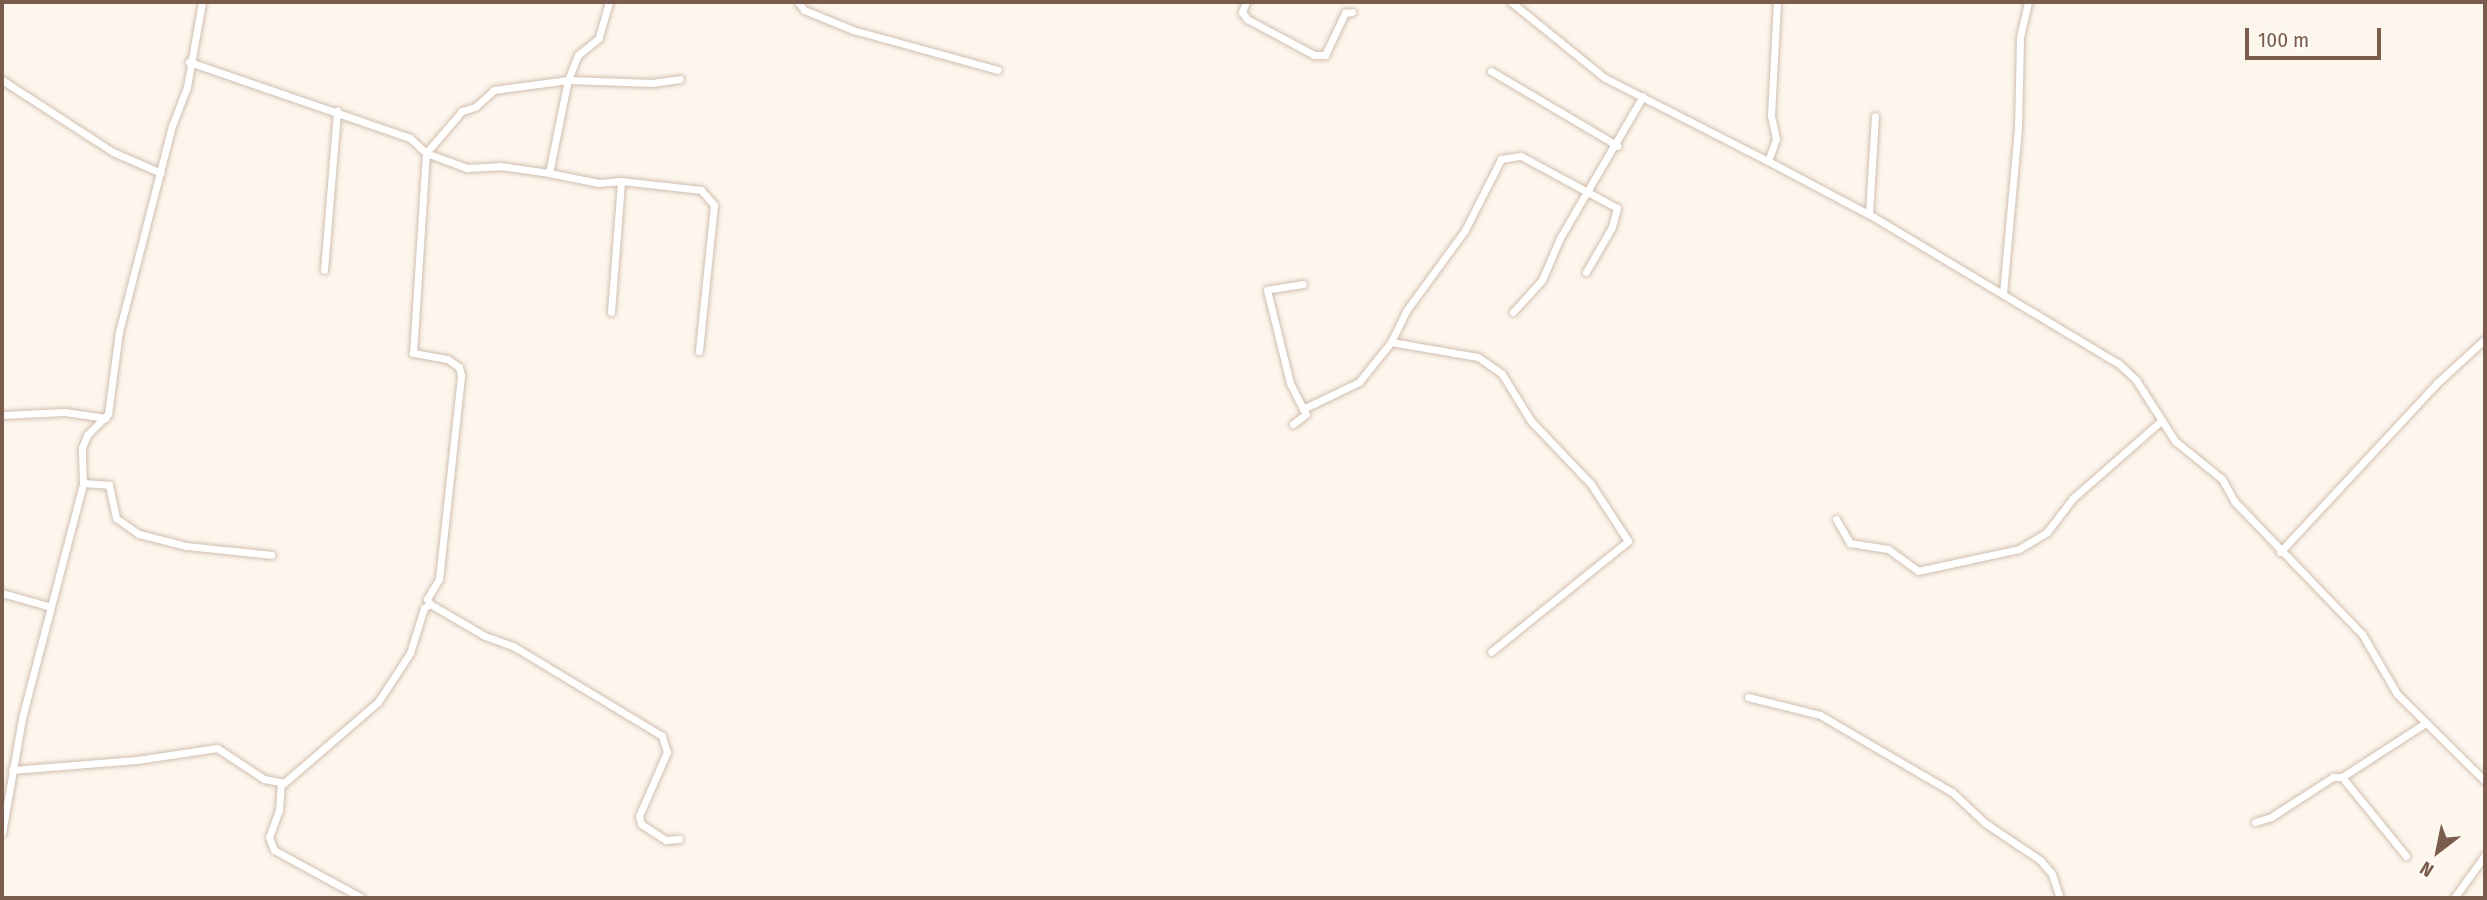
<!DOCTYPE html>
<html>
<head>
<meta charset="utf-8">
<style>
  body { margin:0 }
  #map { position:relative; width:2487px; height:900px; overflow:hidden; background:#fdf6ec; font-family:"Fira Sans Condensed",sans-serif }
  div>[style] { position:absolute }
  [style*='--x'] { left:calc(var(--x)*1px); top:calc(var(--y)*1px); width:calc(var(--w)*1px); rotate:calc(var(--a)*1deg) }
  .roads { filter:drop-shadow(0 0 2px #d1beb0) drop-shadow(0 0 2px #d1beb0) }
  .minor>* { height:7px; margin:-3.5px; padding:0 3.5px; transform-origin:3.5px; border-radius:3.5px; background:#fff }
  span { translate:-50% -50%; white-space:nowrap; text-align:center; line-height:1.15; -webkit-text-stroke:6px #fffaf3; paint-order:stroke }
  .frame { position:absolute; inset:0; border:4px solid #7a5c4d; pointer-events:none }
  .north { position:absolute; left:2403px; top:816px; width:70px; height:70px; -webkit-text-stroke:5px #fffaf3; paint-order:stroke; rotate:212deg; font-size:19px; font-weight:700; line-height:28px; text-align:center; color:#7a5c4d }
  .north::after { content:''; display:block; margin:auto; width:24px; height:32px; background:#7a5c4d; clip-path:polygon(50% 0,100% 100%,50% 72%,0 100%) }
  .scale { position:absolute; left:2245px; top:28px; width:136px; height:32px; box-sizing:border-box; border:4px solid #7a5c4d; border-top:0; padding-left:9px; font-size:21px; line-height:24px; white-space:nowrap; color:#7a5c4d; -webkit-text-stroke:5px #fffaf3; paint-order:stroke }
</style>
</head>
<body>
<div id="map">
  <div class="roads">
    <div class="minor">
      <div style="--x:609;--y:2;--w:37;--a:106"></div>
      <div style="--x:599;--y:38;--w:27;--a:141"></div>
      <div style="--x:578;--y:55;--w:27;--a:112"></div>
      <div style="--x:568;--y:80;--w:75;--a:172.3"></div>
      <div style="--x:494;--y:90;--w:25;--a:138"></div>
      <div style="--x:475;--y:107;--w:14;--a:163"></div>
      <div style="--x:462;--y:111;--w:55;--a:130.6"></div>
      <div style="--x:426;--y:153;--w:44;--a:20.1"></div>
      <div style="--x:467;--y:168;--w:33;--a:-3"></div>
      <div style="--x:500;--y:166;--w:49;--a:8.1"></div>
      <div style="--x:549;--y:173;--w:95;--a:-78.5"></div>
      <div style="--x:568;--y:80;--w:84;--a:2"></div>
      <div style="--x:652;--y:83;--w:28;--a:-8"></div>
      <div style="--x:798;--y:2;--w:10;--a:53"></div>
      <div style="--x:804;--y:10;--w:53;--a:22.2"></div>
      <div style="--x:853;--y:30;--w:150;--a:15.4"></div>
      <div style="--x:1246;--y:2;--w:11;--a:112"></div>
      <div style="--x:1242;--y:12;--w:9;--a:54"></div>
      <div style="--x:1247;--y:19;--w:76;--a:28.2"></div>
      <div style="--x:1314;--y:55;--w:11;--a:0"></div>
      <div style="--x:1325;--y:55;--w:47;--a:-64.5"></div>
      <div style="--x:1345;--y:13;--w:7;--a:-8"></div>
      <div style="--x:1511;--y:2;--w:121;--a:39"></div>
      <div style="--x:1605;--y:78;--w:183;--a:27"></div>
      <div style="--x:1768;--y:161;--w:23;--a:-70"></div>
      <div style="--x:1776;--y:139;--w:24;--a:-102"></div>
      <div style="--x:1771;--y:116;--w:114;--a:-87"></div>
      <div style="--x:1491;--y:71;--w:147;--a:30.6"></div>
      <div style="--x:2;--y:80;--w:132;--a:33"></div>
      <div style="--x:113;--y:152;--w:52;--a:23.6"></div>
      <div style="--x:1768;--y:161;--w:118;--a:27.9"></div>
      <div style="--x:1872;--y:216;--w:287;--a:30.9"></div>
      <div style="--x:2118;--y:363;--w:25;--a:43"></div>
      <div style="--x:2136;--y:380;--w:72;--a:57.4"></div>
      <div style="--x:2175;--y:441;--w:60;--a:39"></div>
      <div style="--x:2222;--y:479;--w:25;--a:61"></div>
      <div style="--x:2234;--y:501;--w:185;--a:46.1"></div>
      <div style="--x:2362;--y:634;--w:69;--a:59.7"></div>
      <div style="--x:2397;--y:694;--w:124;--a:44.7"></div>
      <div style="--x:549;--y:173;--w:51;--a:11.3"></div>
      <div style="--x:599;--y:183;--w:22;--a:-5"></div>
      <div style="--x:621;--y:181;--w:81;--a:6.4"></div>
      <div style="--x:701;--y:190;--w:20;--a:49"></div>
      <div style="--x:714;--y:205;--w:147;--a:95.9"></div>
      <div style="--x:1869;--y:214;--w:98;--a:-86.5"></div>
      <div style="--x:324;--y:270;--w:160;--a:-85.3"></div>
      <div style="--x:1303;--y:284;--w:36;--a:171"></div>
      <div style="--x:1267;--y:290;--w:96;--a:76.1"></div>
      <div style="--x:1290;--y:383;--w:29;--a:63"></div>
      <div style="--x:2003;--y:293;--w:166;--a:-84.8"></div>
      <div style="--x:2018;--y:128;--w:91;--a:-88.7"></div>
      <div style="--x:2020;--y:37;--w:36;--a:-77"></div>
      <div style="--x:611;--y:312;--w:131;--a:-85.6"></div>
      <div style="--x:1513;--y:312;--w:43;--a:-47.8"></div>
      <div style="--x:1542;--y:280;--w:46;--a:-66.8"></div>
      <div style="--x:1560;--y:238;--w:164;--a:-59.7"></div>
      <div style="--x:1391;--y:342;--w:88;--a:9.8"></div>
      <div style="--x:1478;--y:357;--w:29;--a:35"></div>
      <div style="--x:1502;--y:374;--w:55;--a:58.3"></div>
      <div style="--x:1531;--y:421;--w:87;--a:46.4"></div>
      <div style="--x:1591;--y:484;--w:68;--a:57"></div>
      <div style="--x:1628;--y:541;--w:176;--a:141"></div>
      <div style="--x:2;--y:415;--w:63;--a:-2.7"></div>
      <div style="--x:65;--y:412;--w:41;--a:8.3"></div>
      <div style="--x:1293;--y:424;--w:16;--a:-38"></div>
      <div style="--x:1306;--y:414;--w:6;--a:-121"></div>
      <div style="--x:1303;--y:409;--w:62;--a:-25.7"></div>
      <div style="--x:1359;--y:382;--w:51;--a:-51.3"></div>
      <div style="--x:1391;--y:342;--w:34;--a:-64"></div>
      <div style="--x:1406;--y:311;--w:100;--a:-53.9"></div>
      <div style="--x:1465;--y:230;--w:80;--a:-63.1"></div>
      <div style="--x:1501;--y:159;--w:20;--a:-9"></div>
      <div style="--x:1521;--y:156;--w:109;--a:28.4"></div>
      <div style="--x:1617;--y:208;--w:20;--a:105"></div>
      <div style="--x:1612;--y:227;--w:52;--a:120"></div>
      <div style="--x:83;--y:483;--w:26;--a:4"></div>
      <div style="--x:109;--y:485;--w:34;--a:78"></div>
      <div style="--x:116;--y:518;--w:28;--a:35"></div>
      <div style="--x:139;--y:534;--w:49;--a:14.3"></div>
      <div style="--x:186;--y:546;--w:86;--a:6"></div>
      <div style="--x:1836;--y:519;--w:28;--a:60"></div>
      <div style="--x:1850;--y:543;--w:38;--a:9"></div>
      <div style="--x:1888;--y:549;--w:37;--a:36"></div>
      <div style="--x:1918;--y:571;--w:103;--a:-12.3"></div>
      <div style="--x:2019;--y:549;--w:33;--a:-31"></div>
      <div style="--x:2047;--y:532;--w:43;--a:-52.6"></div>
      <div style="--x:2073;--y:498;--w:117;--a:-41.2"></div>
      <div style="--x:2280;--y:552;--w:231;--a:-47.1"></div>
      <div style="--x:2437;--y:383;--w:65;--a:-42.5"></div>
      <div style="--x:2;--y:593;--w:48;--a:15.8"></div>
      <div style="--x:430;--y:604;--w:64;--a:30.2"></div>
      <div style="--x:485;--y:636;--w:30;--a:20"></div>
      <div style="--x:513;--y:646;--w:174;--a:31.1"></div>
      <div style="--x:662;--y:736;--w:17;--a:73"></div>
      <div style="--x:667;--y:752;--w:70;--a:113.6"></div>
      <div style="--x:639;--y:816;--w:8;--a:76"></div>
      <div style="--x:641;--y:824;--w:30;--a:33"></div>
      <div style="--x:666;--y:840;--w:13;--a:-4"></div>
      <div style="--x:1748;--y:697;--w:74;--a:14"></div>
      <div style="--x:1820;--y:715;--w:153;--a:30.3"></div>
      <div style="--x:1952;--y:792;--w:45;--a:43.2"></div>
      <div style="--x:1985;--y:823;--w:66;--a:33.9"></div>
      <div style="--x:2040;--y:860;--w:18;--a:49"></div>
      <div style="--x:2052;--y:874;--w:25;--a:72"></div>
      <div style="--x:12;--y:770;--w:125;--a:-4.6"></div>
      <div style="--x:137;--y:760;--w:81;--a:-8.5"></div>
      <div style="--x:217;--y:748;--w:56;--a:33.4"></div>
      <div style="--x:264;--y:779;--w:20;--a:11"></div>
      <div style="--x:284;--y:783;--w:124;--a:-40.8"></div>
      <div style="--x:378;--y:702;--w:59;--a:-56.9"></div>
      <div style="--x:410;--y:653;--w:47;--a:-72.7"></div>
      <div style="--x:424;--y:608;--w:7;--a:-34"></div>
      <div style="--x:430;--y:604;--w:6;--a:-121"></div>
      <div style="--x:427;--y:599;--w:23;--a:-59"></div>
      <div style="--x:439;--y:579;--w:205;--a:-83.8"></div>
      <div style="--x:461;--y:375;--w:8;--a:-104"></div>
      <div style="--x:459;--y:367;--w:14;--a:-146"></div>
      <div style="--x:447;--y:359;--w:35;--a:-170"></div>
      <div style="--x:413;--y:353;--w:200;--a:-86.3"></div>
      <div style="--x:426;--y:153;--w:22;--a:-137"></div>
      <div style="--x:410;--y:138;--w:234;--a:-161"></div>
      <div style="--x:281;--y:782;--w:28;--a:94"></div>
      <div style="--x:279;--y:810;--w:29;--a:110"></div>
      <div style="--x:269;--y:837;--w:14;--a:69"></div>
      <div style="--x:274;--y:850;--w:100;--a:28.6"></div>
      <div style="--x:2255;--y:822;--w:17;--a:-17"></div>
      <div style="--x:2271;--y:817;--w:74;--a:-32.8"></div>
      <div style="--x:2333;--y:777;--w:9;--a:0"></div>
      <div style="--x:2;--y:833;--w:117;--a:-80.1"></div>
      <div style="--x:22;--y:718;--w:243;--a:-75.4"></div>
      <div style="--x:83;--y:483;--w:35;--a:-92"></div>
      <div style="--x:82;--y:448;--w:14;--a:-69"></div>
      <div style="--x:87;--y:435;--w:30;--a:-45"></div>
      <div style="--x:108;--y:414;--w:83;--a:-82.4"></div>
      <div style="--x:119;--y:332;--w:213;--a:-75.6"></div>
      <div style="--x:172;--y:126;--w:42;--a:-69"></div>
      <div style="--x:187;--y:87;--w:86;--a:-80"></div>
      <div style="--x:2406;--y:856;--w:102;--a:-129"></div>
      <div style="--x:2342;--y:777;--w:98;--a:-32.9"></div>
      <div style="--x:2454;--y:898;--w:53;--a:-54.2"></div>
    </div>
  </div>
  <div class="frame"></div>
  <div class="north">N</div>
  <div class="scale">100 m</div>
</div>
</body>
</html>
